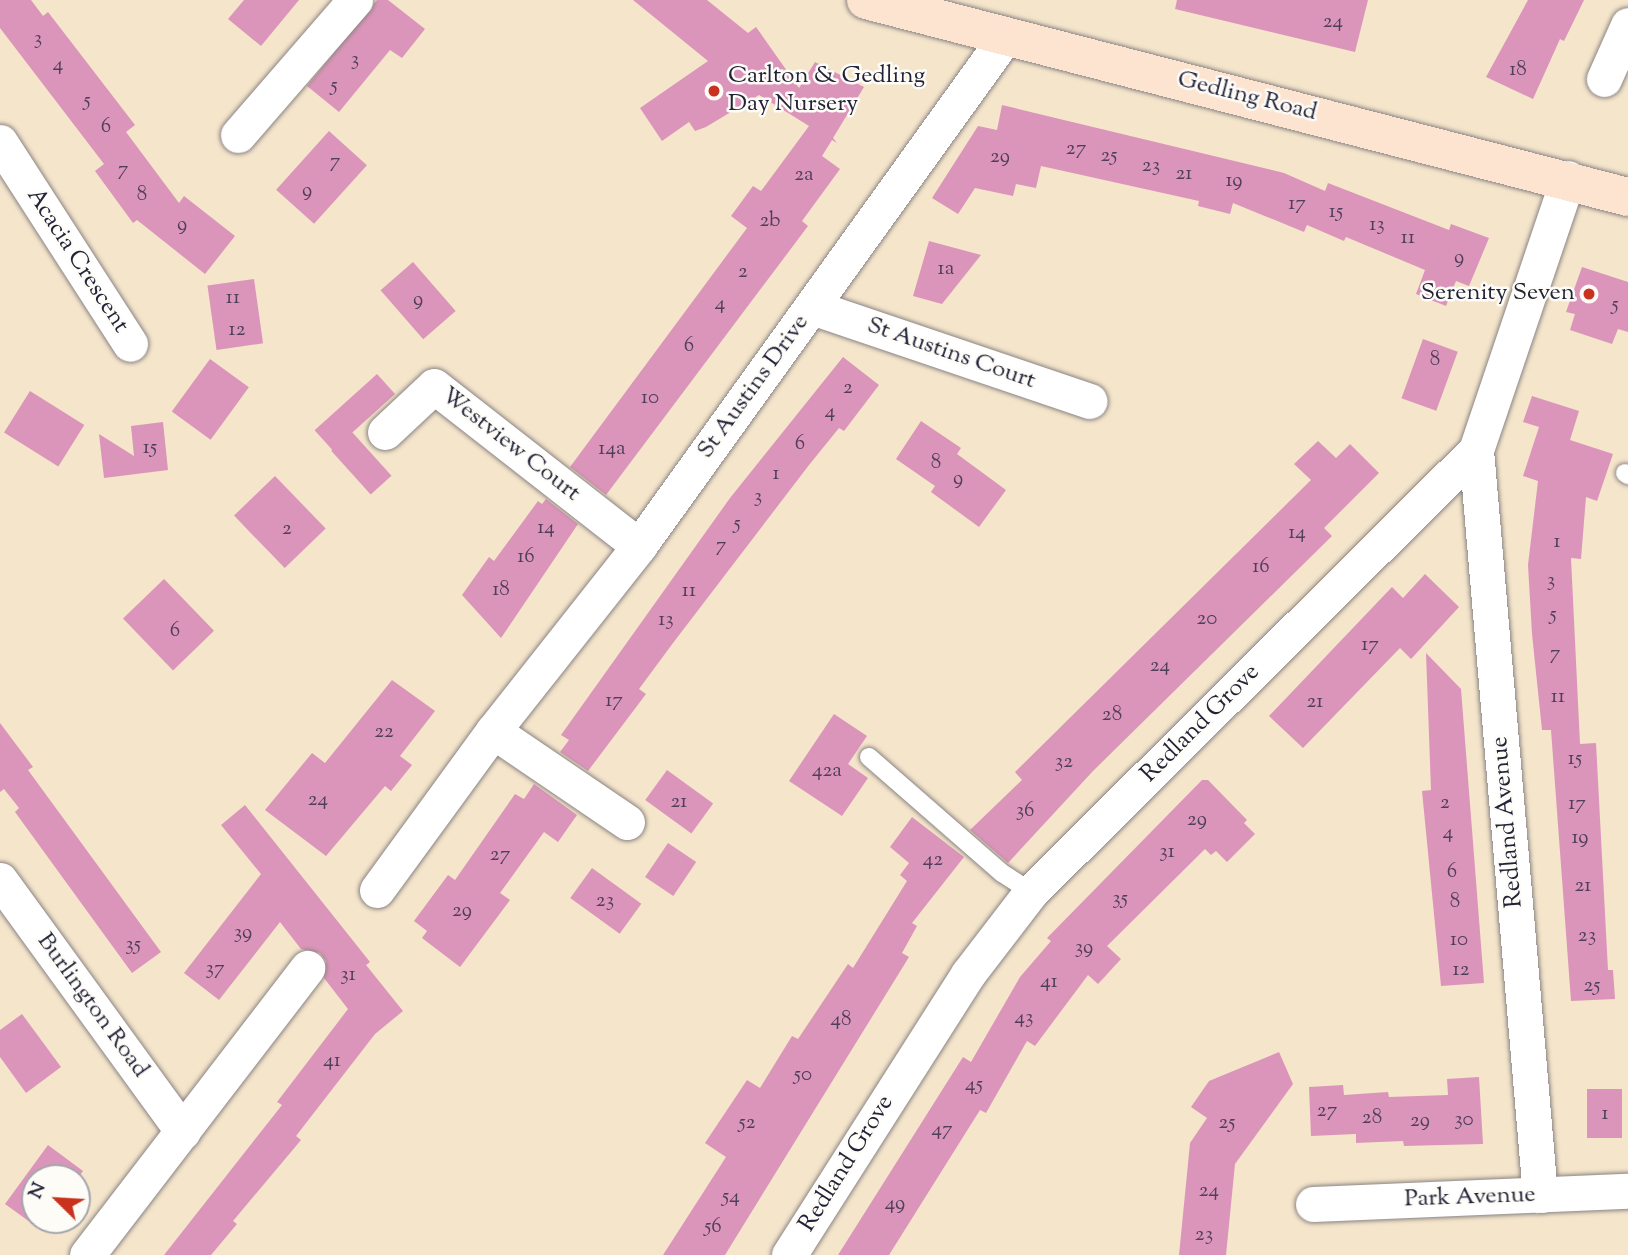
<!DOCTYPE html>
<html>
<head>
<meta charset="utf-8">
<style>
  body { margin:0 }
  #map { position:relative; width:1628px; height:1255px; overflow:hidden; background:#f4e5cb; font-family:"Sorts Mill Goudy",serif }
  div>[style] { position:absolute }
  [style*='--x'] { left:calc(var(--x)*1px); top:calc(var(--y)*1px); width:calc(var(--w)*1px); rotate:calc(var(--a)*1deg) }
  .building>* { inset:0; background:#dc95ba; transform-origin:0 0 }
  .roads { filter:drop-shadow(0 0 2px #8b8483) drop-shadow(0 0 2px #8b8483) }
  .lane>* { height:18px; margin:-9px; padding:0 9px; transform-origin:9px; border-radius:9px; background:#fff }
  .street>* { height:35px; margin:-17.5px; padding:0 17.5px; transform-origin:17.5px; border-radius:17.5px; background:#fff }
  .secondary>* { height:38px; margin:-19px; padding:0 19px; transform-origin:19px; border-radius:19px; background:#fde4d1 }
  .dots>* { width:19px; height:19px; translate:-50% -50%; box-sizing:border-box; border:4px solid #fdfcf7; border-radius:50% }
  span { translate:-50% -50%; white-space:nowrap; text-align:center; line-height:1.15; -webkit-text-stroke:5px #fdfcf7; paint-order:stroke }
  .number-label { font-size:21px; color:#503f5b }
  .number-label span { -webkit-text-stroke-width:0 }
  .poi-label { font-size:24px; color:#22223b }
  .left { translate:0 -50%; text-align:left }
  .right { translate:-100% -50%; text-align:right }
  .street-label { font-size:24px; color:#22223b }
  .north { position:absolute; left:21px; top:1164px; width:70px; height:70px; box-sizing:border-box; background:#fdfcf7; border:2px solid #a5a5ac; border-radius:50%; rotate:294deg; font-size:19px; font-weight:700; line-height:28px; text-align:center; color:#22223b }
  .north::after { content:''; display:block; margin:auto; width:24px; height:32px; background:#c8321e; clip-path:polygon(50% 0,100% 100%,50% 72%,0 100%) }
</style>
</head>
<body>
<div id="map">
  <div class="building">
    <div style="clip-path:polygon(0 0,31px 0,43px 16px,48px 12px,135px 125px,126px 132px,179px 203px,184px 196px,235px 236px,205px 274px,137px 220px,133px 223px,95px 171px,104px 164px,0 28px)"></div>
    <div style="clip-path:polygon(244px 0,299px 0,261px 46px,228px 19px)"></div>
    <div style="clip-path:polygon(377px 0,388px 0,425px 29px,402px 58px,390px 50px,339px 112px,307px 86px)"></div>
    <div style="clip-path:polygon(633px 0,707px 0,748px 33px,756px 27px,799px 88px,815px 62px,864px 87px,833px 138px,837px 143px,832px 140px,822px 156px,840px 169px,802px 221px,808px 226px,606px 495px,570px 467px,747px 228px,731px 216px,753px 186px,761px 191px,809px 126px,759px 95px,706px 127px,695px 131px,689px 122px,662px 141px,640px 108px,708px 61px)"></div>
    <div style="clip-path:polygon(1177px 0,1368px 0,1355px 52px,1175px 9px)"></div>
    <div style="clip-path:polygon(1528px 0,1584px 0,1564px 41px,1560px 39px,1533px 99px,1486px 77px)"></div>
    <div style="clip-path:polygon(1002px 105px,1284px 173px,1325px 191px,1328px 183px,1449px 230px,1451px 224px,1489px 238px,1469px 286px,1456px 281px,1446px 306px,1416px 294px,1425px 270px,1346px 237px,1344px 241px,1307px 225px,1304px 232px,1233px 203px,1230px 214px,1198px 206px,1199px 201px,1041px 166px,1036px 188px,1016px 184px,1013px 196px,975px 188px,958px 214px,932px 198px,978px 126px,997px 130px)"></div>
    <div style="left:329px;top:131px;width:51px;height:79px;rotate:42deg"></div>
    <div style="clip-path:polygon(929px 241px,981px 255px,942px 304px,913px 296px)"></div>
    <div style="left:413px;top:262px;width:65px;height:43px;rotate:49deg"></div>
    <div style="clip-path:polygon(1582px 267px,1628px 282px,1628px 332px,1618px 329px,1612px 344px,1570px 330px,1575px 314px,1566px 312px)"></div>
    <div style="left:254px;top:279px;width:65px;height:47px;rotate:82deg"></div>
    <div style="left:1423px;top:339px;width:37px;height:63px;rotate:20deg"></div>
    <div style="clip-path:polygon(843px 357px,879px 385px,844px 431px,839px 428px,809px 465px,673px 643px,639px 689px,646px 694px,588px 771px,560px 752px,569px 740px,561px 735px,730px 498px)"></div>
    <div style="left:210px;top:359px;width:48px;height:65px;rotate:36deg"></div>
    <div style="left:377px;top:374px;width:27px;height:84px;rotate:48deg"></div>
    <div style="left:30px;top:391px;width:64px;height:49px;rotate:32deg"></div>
    <div style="clip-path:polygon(1532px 396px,1579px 411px,1570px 440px,1613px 454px,1597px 501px,1586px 497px,1581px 559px,1571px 558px,1580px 744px,1596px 743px,1608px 970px,1613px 970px,1615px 999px,1571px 1001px,1551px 730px,1542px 730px,1532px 634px,1528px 565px,1538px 481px,1523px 476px,1539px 427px,1523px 422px)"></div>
    <div style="clip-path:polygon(921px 421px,961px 448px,957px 454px,1006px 490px,979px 527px,931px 492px,935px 486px,896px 459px)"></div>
    <div style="clip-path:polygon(163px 422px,168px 470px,104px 478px,99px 434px,134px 456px,131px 426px)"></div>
    <div style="left:352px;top:432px;width:59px;height:28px;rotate:48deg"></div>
    <div style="clip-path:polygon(1318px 441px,1336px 458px,1350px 444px,1379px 473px,1324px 528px,1332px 536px,1093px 771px,1008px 863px,970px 830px,1022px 780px,1015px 772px,1311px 480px,1294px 464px)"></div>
    <div style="left:275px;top:476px;width:73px;height:57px;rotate:46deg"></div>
    <div style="clip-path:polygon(546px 499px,578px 524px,501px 638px,462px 595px,489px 557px,494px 561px,538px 501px,542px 504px)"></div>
    <div style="clip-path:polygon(1425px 574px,1459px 607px,1411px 659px,1400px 648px,1303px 748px,1269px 716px,1392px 587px,1403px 598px)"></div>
    <div style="left:164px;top:579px;width:72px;height:57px;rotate:46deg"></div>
    <div style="clip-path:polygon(1426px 653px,1461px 689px,1484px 983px,1441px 986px,1422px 791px,1431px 790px)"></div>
    <div style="clip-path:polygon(392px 680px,435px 711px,400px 756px,412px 765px,391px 791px,385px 786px,326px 856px,265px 810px,312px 753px,325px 763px)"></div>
    <div style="clip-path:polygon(834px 714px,867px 736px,848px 764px,868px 778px,842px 816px,789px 781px)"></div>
    <div style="clip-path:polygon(0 723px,33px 767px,28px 770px,161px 952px,132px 973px,15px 812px,19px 808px,4px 789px,0 792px)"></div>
    <div style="left:667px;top:770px;width:57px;height:37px;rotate:36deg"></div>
    <div style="clip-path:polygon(1202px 780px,1208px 780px,1247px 820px,1244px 823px,1255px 834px,1227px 862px,1216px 851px,1211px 855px,1205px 849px,1107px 946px,1121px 959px,1098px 984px,1088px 975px,1035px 1046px,1027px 1041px,986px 1113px,980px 1110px,889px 1255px,838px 1255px,963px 1057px,971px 1062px,1020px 977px,1051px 941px,1047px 938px)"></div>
    <div style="clip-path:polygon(534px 784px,577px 815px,558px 842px,544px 832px,500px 893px,510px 900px,460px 967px,422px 938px,427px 931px,414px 921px,448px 875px,455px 880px,515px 794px,524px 799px)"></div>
    <div style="clip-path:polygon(245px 805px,370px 962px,366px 965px,403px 1011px,375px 1034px,296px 1136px,301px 1140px,233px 1221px,237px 1224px,211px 1255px,164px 1255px,282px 1105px,277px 1102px,348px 1009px,324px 978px,326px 961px,320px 953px,301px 949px,280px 922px,219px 1000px,184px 973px,261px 874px,221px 825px)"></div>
    <div style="clip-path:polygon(912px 817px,964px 857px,912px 923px,917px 926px,902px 953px,909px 957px,725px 1255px,663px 1255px,726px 1157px,705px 1143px,747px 1080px,760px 1088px,792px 1036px,798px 1039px,848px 964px,853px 968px,907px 881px,900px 875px,909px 863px,890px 847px)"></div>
    <div style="left:668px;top:843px;width:34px;height:41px;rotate:34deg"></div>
    <div style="left:592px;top:868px;width:61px;height:37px;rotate:36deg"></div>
    <div style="clip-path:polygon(22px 1014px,61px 1067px,26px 1093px,0 1057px,0 1030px)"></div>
    <div style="clip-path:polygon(1279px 1052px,1293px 1084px,1235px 1164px,1226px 1255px,1179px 1255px,1190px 1143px,1207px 1118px,1191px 1107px,1209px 1081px)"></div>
    <div style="clip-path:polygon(1479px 1077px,1483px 1144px,1404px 1146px,1403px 1141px,1356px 1143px,1356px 1134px,1311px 1136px,1309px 1087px,1343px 1085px,1344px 1095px,1388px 1092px,1389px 1097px,1448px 1095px,1447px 1079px)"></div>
    <div style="left:1587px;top:1089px;width:35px;height:49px"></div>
    <div style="clip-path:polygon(48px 1145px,83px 1171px,77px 1179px,35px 1178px,35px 1220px,47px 1220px,41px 1230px,5px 1204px)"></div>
  </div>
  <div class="roads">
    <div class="lane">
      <div style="--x:1625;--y:473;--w:4;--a:34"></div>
      <div style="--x:869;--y:757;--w:176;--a:41.1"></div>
      <div style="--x:1002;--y:873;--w:35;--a:33"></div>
    </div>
    <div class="street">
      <div style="--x:1604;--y:79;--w:59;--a:-66"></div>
      <div style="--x:238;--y:135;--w:179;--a:-49.1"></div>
      <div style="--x:0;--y:142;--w:240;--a:57.2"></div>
      <div style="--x:812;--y:307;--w:293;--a:18.7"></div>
      <div style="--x:385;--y:432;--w:67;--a:-43.2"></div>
      <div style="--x:434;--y:386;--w:260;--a:38"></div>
      <div style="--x:1476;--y:450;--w:748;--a:85.09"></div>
      <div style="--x:493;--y:731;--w:162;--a:34.2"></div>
      <div style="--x:0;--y:880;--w:311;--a:54"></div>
      <div style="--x:377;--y:890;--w:197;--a:-53.9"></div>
      <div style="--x:493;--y:731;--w:236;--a:-51.7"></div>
      <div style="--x:639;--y:546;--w:628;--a:-54.26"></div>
      <div style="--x:1313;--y:1204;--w:315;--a:-2.4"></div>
      <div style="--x:87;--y:1255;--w:362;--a:-52.5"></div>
      <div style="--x:789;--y:1255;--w:333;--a:-57.5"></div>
      <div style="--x:968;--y:974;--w:103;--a:-52.5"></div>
      <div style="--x:1031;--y:892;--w:627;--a:-44.81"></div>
      <div style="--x:1476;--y:450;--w:287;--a:-71.3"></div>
    </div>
    <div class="secondary">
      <div style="--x:866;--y:0;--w:787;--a:14.5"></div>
    </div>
  </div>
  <div class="dots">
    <div style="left:714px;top:91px;background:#c8321e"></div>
    <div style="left:1589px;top:294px;background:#c8321e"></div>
  </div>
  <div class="number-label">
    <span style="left:1333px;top:22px">24</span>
    <span style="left:38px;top:39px">3</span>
    <span style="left:355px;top:60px">3</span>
    <span style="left:58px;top:65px">4</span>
    <span style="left:1518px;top:70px">18</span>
    <span style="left:334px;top:86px">5</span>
    <span style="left:87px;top:101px">5</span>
    <span style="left:106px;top:127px">6</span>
    <span style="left:1076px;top:149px">27</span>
    <span style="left:1109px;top:156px">25</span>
    <span style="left:1000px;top:157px">29</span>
    <span style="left:335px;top:162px">7</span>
    <span style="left:1151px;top:166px">23</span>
    <span style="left:123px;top:170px">7</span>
    <span style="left:1184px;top:174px">21</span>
    <span style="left:804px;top:175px">2a</span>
    <span style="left:1234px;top:181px">19</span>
    <span style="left:307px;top:191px">9</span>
    <span style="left:142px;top:195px">8</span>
    <span style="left:1297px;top:204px">17</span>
    <span style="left:1336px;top:212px">15</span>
    <span style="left:770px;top:221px">2b</span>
    <span style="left:182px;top:225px">9</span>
    <span style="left:1377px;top:225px">13</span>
    <span style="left:1408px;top:238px">11</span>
    <span style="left:1459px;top:258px">9</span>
    <span style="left:946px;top:269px">1a</span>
    <span style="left:743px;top:272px">2</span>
    <span style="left:233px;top:298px">11</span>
    <span style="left:418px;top:300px">9</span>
    <span style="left:720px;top:304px">4</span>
    <span style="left:1615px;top:305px">5</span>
    <span style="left:237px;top:330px">12</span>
    <span style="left:689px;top:346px">6</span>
    <span style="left:1435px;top:360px">8</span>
    <span style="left:848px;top:388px">2</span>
    <span style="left:650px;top:398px">10</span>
    <span style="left:830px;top:412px">4</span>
    <span style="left:800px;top:444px">6</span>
    <span style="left:150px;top:448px">15</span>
    <span style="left:612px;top:449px">14a</span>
    <span style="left:936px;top:463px">8</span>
    <span style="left:776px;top:474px">1</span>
    <span style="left:958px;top:479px">9</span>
    <span style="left:758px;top:497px">3</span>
    <span style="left:737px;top:524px">5</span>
    <span style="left:546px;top:528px">14</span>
    <span style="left:287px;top:529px">2</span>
    <span style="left:1297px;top:533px">14</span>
    <span style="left:1557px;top:542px">1</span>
    <span style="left:721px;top:546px">7</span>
    <span style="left:526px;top:557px">16</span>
    <span style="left:1261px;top:567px">16</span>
    <span style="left:1551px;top:581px">3</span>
    <span style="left:501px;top:590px">18</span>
    <span style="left:689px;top:591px">11</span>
    <span style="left:1553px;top:615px">5</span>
    <span style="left:1207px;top:619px">20</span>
    <span style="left:666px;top:620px">13</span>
    <span style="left:175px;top:631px">6</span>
    <span style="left:1370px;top:645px">17</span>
    <span style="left:1555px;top:654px">7</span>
    <span style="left:1160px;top:666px">24</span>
    <span style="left:1558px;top:697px">11</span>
    <span style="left:614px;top:701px">17</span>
    <span style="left:1315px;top:702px">21</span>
    <span style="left:1112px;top:715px">28</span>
    <span style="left:384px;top:732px">22</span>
    <span style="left:1575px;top:759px">15</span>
    <span style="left:1064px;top:762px">32</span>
    <span style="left:827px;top:771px">42a</span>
    <span style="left:318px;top:800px">24</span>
    <span style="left:679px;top:802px">21</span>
    <span style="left:1445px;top:803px">2</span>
    <span style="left:1577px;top:804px">17</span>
    <span style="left:1025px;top:811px">36</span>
    <span style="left:1197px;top:820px">29</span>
    <span style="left:1448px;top:833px">4</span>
    <span style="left:1580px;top:838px">19</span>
    <span style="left:1167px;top:852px">31</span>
    <span style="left:500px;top:855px">27</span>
    <span style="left:933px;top:860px">42</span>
    <span style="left:1452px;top:872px">6</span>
    <span style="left:1583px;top:886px">21</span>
    <span style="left:1120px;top:899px">35</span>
    <span style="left:605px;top:901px">23</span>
    <span style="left:1455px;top:902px">8</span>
    <span style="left:462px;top:911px">29</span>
    <span style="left:243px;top:933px">39</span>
    <span style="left:1587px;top:936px">23</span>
    <span style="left:1459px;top:940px">10</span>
    <span style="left:133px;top:945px">35</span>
    <span style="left:1084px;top:948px">39</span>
    <span style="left:215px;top:969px">37</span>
    <span style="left:1461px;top:970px">12</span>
    <span style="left:348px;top:975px">31</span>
    <span style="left:1049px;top:982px">41</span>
    <span style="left:1592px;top:986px">25</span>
    <span style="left:1024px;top:1018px">43</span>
    <span style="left:841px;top:1020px">48</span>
    <span style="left:332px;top:1061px">41</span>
    <span style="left:803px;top:1075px">50</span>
    <span style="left:974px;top:1085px">45</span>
    <span style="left:1327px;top:1111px">27</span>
    <span style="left:1605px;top:1114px">1</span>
    <span style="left:1372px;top:1118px">28</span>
    <span style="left:1464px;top:1120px">30</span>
    <span style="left:1420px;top:1121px">29</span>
    <span style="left:747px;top:1123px">52</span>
    <span style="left:1227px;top:1123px">25</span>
    <span style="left:942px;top:1130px">47</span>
    <span style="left:1209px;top:1191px">24</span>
    <span style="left:731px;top:1197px">54</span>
    <span style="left:895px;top:1204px">49</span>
    <span style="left:713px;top:1227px">56</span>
    <span style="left:1204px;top:1235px">23</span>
  </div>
  <div class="poi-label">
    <span class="left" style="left:728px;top:91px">Carlton &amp; Gedling<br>Day Nursery</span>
    <span class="right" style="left:1575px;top:294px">Serenity Seven</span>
  </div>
  <div class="street-label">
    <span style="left:1247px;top:97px;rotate:14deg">Gedling Road</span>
    <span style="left:77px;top:261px;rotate:57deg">Acacia Crescent</span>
    <span style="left:951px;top:354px;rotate:19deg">St Austins Court</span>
    <span style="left:754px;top:387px;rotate:-54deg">St Austins Drive</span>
    <span style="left:510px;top:445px;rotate:38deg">Westview Court</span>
    <span style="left:1201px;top:724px;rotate:-45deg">Redland Grove</span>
    <span style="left:1508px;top:822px;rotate:-95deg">Redland Avenue</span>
    <span style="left:92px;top:1006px;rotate:54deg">Burlington Road</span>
    <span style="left:847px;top:1164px;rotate:-58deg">Redland Grove</span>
    <span style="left:1470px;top:1198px;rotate:-2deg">Park Avenue</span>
  </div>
  <div class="north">N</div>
</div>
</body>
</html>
